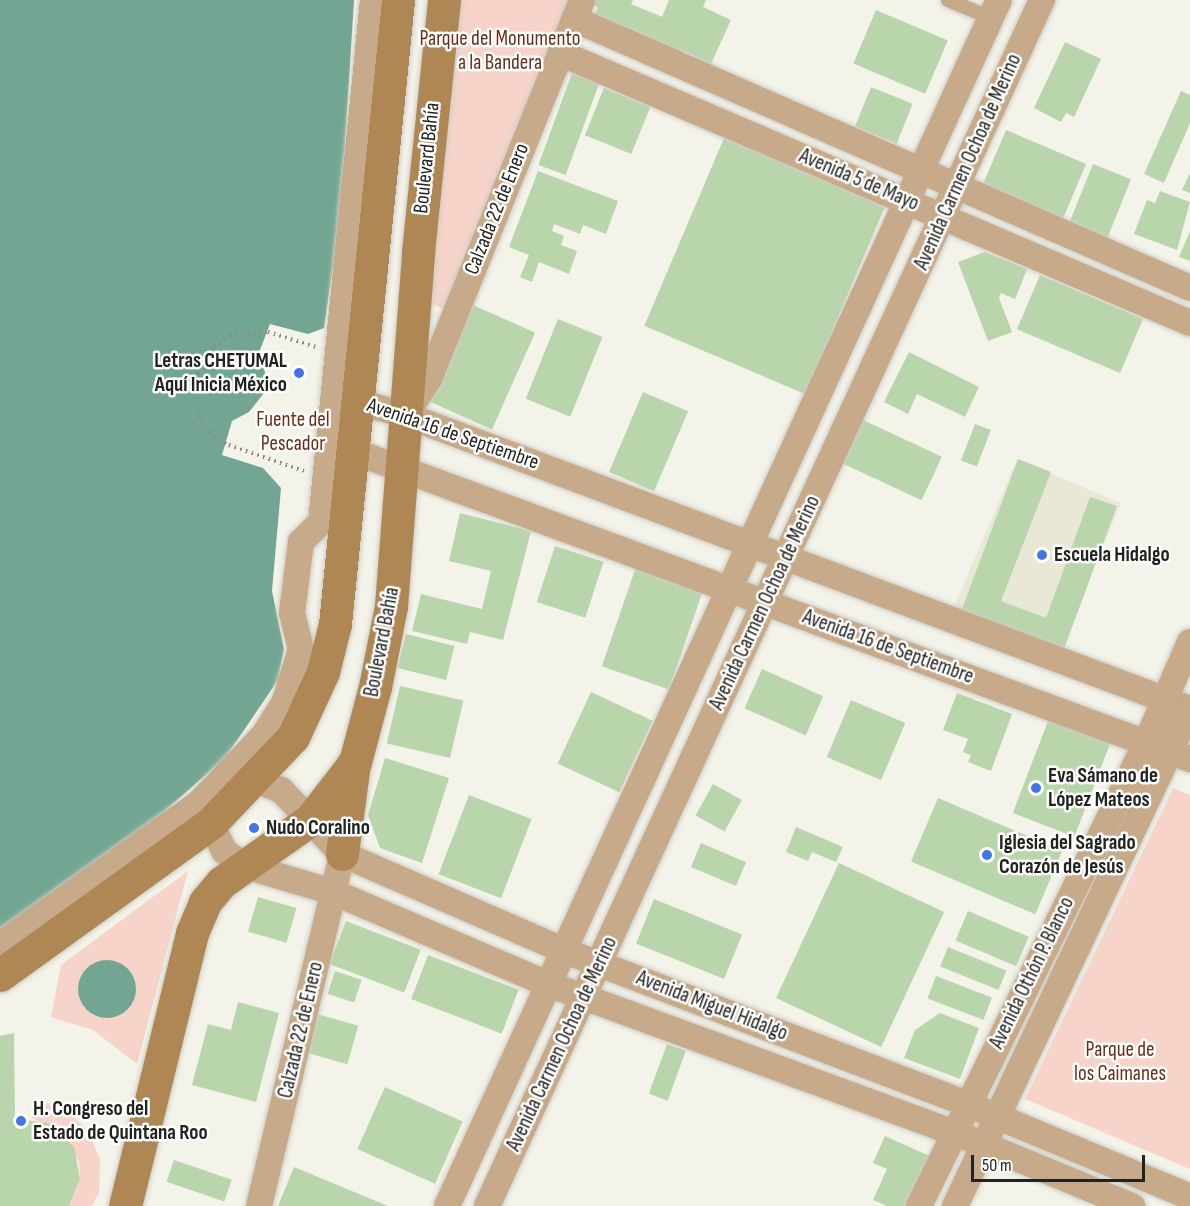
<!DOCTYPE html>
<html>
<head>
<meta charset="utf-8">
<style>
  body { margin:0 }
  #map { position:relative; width:1190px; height:1206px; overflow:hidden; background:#f3f3ea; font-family:"Sofia Sans Condensed",sans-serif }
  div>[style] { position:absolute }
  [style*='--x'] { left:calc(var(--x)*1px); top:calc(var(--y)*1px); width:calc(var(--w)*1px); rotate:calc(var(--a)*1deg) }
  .built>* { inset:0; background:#e9e8d7; transform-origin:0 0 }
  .green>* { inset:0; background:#f6d4c9 }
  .water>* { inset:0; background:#73a692 }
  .round { border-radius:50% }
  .building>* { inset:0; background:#b9d5ac; transform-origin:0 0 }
  .path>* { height:4px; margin-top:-2px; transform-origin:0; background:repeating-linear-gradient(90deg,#8b8b84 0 1.5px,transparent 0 6px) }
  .roads { filter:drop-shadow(0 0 2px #cdcdc5) drop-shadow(0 0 2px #cdcdc5) }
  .lane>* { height:14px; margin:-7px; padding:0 7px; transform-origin:7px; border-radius:7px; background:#c6aa89 }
  .street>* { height:26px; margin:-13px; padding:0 13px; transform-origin:13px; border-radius:13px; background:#c6aa89 }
  .secondary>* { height:33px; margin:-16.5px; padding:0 16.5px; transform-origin:16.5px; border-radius:16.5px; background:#af8754 }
  .dots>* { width:16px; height:16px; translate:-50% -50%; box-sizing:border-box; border:3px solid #fff; border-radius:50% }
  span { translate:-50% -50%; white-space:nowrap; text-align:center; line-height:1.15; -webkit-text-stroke:5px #fff; paint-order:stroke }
  .park-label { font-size:21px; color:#6a2e18 }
  .street-label { font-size:21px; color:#22221e }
  .poi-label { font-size:21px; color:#22221e; font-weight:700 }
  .right { translate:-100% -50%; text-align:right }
  .left { translate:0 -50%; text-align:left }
  .scale { position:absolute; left:971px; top:1155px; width:174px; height:27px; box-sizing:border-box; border:3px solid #22221e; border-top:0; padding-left:8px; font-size:18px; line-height:21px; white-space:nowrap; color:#22221e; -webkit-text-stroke:4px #fff; paint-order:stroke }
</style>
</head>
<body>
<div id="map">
  <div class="built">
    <div style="left:1017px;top:459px;width:113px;height:160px;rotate:23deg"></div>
  </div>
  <div class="green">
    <div style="clip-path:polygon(457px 0,571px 0,447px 307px,441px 308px,428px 302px)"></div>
    <div style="clip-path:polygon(1173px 788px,1190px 795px,1190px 1169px,1025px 1099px)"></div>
    <div style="clip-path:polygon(188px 871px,137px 1064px,93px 1030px,51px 1017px,61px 965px)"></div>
    <div style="clip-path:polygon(37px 1099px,64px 1109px,87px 1129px,100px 1159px,99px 1192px,92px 1206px,69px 1206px,80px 1179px,79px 1162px,63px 1133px,32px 1118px)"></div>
  </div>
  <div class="water">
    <div style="clip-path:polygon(0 0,354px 0,341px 211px,324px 328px,308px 334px,270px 324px,258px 355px,265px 372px,264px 393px,249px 412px,232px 421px,222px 455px,263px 468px,281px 488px,272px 591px,284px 649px,278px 680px,225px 758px,142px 831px,0 932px)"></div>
    <div class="round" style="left:78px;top:960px;width:58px;height:58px"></div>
  </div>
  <div class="building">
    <div style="clip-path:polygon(589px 0,633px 0,631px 4px,662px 17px,669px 0,706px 0,703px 7px,731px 20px,711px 64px,683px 51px,680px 58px,592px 19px,598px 8px)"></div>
    <div style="left:876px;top:10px;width:78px;height:58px;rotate:23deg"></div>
    <div style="clip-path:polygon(1065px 42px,1101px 59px,1074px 117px,1066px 113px,1061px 122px,1034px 108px)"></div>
    <div style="left:572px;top:73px;width:29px;height:98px;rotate:20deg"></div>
    <div style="left:871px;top:87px;width:45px;height:43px;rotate:22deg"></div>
    <div style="left:604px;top:88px;width:50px;height:51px;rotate:22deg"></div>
    <div style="clip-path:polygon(1181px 91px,1190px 95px,1190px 123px,1164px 183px,1144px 174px)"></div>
    <div style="left:1006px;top:130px;width:87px;height:61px;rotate:23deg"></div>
    <div style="left:724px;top:138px;width:175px;height:204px;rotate:23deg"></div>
    <div style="left:1093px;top:164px;width:41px;height:65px;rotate:22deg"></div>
    <div style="clip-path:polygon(538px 171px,618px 201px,606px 234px,583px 225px,580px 234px,554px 224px,552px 231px,564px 236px,561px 245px,577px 251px,569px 274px,539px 262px,532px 282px,520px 277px,529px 255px,509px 247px)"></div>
    <div style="clip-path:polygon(1190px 173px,1190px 193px,1182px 190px)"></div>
    <div style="clip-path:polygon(1160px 191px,1190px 202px,1177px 250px,1134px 234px,1147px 200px,1155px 203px)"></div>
    <div style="clip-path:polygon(1190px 231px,1190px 261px,1179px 257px)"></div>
    <div style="clip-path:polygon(985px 252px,1027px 269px,1015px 299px,1001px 293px,999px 298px,1012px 332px,988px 341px,958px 262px)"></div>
    <div style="left:1040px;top:275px;width:112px;height:59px;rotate:23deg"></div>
    <div style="left:473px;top:305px;width:68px;height:106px;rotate:24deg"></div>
    <div style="left:558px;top:319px;width:48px;height:86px;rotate:22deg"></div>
    <div style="clip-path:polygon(909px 352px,979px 387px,965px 417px,917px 394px,908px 414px,884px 402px)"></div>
    <div style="left:643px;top:392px;width:49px;height:87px;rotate:23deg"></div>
    <div style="left:863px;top:420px;width:87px;height:48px;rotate:25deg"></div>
    <div style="left:975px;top:424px;width:17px;height:39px;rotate:21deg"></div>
    <div style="clip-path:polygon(1018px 459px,1051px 472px,1001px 601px,1046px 618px,1090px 497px,1117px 506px,1064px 649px,962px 609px)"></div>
    <div style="clip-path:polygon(460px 513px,531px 531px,503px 640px,470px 632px,467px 644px,412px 631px,421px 594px,482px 609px,491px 571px,449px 561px)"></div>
    <div style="left:555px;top:546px;width:51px;height:59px;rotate:18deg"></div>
    <div style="left:636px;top:567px;width:71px;height:105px;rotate:19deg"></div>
    <div style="left:406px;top:634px;width:50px;height:35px;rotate:14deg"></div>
    <div style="left:762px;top:669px;width:67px;height:43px;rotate:24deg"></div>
    <div style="left:400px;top:686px;width:65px;height:59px;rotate:13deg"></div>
    <div style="left:591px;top:692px;width:68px;height:79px;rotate:25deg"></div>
    <div style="clip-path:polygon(957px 693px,1012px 714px,991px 771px,968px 762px,971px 755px,963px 752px,968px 739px,943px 730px)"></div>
    <div style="left:851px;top:700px;width:59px;height:62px;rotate:23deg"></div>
    <div style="left:1050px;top:716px;width:66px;height:104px;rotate:21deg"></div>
    <div style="clip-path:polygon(385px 758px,449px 778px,422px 863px,380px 848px,368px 815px)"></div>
    <div style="left:713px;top:784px;width:33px;height:36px;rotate:29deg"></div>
    <div style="left:469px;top:795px;width:67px;height:85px;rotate:21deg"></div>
    <div style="left:938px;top:798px;width:135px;height:69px;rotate:23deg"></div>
    <div style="clip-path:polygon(796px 827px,843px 847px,836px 862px,812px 852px,808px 861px,786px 852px)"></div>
    <div style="left:701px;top:843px;width:49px;height:26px;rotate:23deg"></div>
    <div style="left:839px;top:863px;width:116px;height:149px;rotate:25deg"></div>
    <div style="left:258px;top:897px;width:40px;height:36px;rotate:16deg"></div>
    <div style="left:654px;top:899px;width:95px;height:48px;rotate:22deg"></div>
    <div style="left:968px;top:911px;width:66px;height:32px;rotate:23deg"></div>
    <div style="left:346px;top:921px;width:80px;height:46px;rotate:21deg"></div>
    <div style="left:948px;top:947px;width:63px;height:21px;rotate:22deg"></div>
    <div style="left:428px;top:955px;width:97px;height:47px;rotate:21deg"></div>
    <div style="left:335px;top:971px;width:28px;height:24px;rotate:18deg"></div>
    <div style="left:936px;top:976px;width:60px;height:24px;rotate:21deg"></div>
    <div style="clip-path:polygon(238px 1002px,279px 1013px,256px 1102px,192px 1085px,208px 1024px,231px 1030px)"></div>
    <div style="clip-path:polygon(940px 1013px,979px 1028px,960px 1079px,904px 1058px,915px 1030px)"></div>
    <div style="left:317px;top:1014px;width:43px;height:40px;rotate:16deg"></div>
    <div style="clip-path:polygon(14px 1033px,15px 1119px,49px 1123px,74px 1147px,80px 1179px,69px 1206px,0 1206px,0 1036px)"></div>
    <div style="left:667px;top:1044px;width:20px;height:53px;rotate:20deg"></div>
    <div style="left:385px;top:1087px;width:85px;height:68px;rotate:24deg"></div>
    <div style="clip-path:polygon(885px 1136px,932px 1157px,910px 1206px,887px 1206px,873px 1200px,887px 1169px,873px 1163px)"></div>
    <div style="left:174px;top:1160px;width:61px;height:23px;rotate:19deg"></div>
    <div style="clip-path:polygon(294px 1167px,388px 1206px,278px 1206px)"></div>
  </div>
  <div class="path">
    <div style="--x:304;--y:471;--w:83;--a:-160.9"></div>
    <div style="--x:226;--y:444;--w:20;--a:-143"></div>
    <div style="--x:210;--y:432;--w:19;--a:-126"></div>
    <div style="--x:199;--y:417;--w:38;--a:-97"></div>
    <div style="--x:194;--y:379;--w:39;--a:-59"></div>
    <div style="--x:214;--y:346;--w:19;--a:-35"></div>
    <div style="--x:230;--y:335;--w:38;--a:-5"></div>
    <div style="--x:268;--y:332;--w:50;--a:17.4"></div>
  </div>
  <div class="roads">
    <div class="lane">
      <div style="--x:948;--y:0;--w:47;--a:22.7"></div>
    </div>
    <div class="street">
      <div style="--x:574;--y:19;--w:672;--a:23.59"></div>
      <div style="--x:560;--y:53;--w:685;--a:23.2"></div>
      <div style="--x:355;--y:401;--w:52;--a:15.6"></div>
      <div style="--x:405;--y:415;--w:838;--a:20.53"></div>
      <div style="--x:406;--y:414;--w:42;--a:-56.7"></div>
      <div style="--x:429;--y:379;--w:409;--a:-68"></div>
      <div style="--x:350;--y:450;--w:895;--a:20.2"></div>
      <div style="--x:256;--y:780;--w:27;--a:22"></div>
      <div style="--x:281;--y:790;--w:88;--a:46.4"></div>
      <div style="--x:342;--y:854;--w:243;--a:23.5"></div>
      <div style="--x:565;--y:951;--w:430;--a:20.8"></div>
      <div style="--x:967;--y:1104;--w:242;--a:22.6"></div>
      <div style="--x:211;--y:823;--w:31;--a:65"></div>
      <div style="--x:224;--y:851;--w:26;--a:36"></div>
      <div style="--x:245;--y:866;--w:92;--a:16.5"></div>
      <div style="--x:333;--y:892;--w:234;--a:23.2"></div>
      <div style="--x:548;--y:984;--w:431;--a:20.1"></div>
      <div style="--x:953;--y:1132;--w:194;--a:22.5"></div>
      <div style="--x:0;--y:945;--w:244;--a:-35.5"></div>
      <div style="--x:199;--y:803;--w:94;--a:-46.3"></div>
      <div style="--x:264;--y:735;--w:40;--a:-58"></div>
      <div style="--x:285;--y:701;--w:54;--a:-72.9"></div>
      <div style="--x:301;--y:649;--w:37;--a:-104"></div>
      <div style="--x:292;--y:613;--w:72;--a:-82.8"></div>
      <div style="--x:301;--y:542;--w:28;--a:-45"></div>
      <div style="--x:321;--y:522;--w:525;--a:-84.31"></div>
      <div style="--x:259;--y:1206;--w:362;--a:-76.7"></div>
      <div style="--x:447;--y:1206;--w:1326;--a:-65.41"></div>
      <div style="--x:487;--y:1206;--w:1328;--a:-65.29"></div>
      <div style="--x:919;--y:1206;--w:516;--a:-63.88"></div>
      <div style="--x:1146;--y:743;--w:110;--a:-66.5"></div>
      <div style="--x:955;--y:1206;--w:550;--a:-64.69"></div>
    </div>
    <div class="secondary">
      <div style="--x:342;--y:854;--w:92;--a:-82.5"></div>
      <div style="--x:0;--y:975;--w:260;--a:-35.8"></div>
      <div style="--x:211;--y:823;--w:119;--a:-46.4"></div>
      <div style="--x:293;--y:737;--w:72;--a:-65.2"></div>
      <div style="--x:323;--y:672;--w:49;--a:-76"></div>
      <div style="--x:335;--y:624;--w:627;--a:-84.23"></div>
      <div style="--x:125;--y:1206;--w:281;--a:-76.2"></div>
      <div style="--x:192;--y:933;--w:34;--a:-67"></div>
      <div style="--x:205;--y:902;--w:26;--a:-50"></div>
      <div style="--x:222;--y:882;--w:108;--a:-35.2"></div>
      <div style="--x:310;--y:820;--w:73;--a:-52.2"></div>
      <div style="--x:355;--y:762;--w:78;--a:-75.1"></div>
      <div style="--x:375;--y:687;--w:83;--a:-78.8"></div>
      <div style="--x:391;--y:606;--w:355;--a:-85.6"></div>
      <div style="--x:418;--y:252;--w:253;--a:-84.1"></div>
    </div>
  </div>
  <div class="dots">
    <div style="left:299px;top:373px;background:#4474e6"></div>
    <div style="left:1042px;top:555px;background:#4474e6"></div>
    <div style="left:1036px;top:788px;background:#4474e6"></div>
    <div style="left:254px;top:828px;background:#4474e6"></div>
    <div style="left:987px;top:855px;background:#4474e6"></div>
    <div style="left:21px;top:1121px;background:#4474e6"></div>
  </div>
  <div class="park-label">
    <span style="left:500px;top:51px">Parque del Monumento<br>a la Bandera</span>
    <span style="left:293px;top:432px">Fuente del<br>Pescador</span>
    <span style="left:1120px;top:1062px">Parque de<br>los Caimanes</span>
  </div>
  <div class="street-label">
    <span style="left:427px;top:158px;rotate:-84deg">Boulevard Bahía</span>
    <span style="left:968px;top:162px;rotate:-66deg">Avenida Carmen Ochoa de Merino</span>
    <span style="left:859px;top:180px;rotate:23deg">Avenida 5 de Mayo</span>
    <span style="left:497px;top:209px;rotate:-68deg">Calzada 22 de Enero</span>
    <span style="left:453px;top:434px;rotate:19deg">Avenida 16 de Septiembre</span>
    <span style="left:765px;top:603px;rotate:-65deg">Avenida Carmen Ochoa de Merino</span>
    <span style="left:382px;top:642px;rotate:-79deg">Boulevard Bahía</span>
    <span style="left:888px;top:647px;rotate:20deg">Avenida 16 de Septiembre</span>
    <span style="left:1032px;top:973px;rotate:-64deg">Avenida Othón P. Blanco</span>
    <span style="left:712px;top:1006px;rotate:21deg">Avenida Miguel Hidalgo</span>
    <span style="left:301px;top:1030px;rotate:-77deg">Calzada 22 de Enero</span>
    <span style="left:562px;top:1044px;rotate:-65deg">Avenida Carmen Ochoa de Merino</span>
  </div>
  <div class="poi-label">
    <span class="right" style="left:287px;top:373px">Letras CHETUMAL<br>Aquí Inicia México</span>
    <span class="left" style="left:1054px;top:555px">Escuela Hidalgo</span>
    <span class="left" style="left:1048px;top:788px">Eva Sámano de<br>López Mateos</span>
    <span class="left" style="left:266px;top:828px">Nudo Coralino</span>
    <span class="left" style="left:999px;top:855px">Iglesia del Sagrado<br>Corazón de Jesús</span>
    <span class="left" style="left:33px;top:1121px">H. Congreso del<br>Estado de Quintana Roo</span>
  </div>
  <div class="scale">50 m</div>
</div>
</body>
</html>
